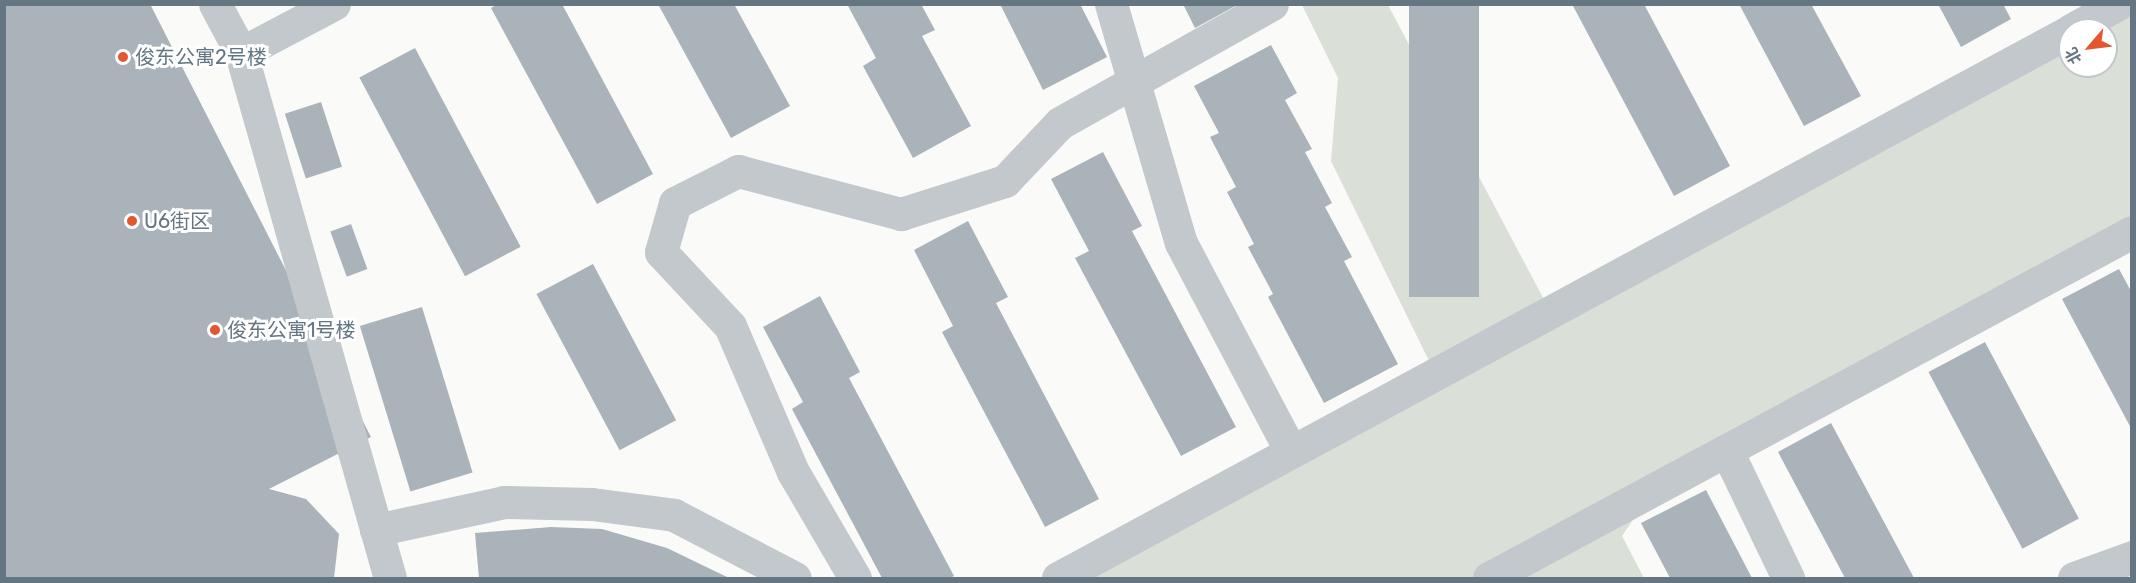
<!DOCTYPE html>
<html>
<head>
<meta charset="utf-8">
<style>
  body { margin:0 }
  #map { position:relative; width:2136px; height:583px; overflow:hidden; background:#fafaf8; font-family:Rubik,"Noto Sans SC",sans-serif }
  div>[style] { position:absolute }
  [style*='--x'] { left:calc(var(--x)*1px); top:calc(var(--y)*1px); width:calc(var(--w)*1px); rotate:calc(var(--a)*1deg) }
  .green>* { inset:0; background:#dadfd7 }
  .building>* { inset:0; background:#aab3b9; transform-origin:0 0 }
  .minor>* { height:33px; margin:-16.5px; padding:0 16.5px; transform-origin:16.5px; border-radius:16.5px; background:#c3c8cc }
  .tertiary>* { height:33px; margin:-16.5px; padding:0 16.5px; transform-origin:16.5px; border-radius:16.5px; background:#c3c8cc }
  .dots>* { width:16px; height:16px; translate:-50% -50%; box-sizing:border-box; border:3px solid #fff; border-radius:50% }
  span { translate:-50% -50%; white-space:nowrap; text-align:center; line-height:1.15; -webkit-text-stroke:6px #fff; paint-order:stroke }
  .poi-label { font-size:20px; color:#657683 }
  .left { translate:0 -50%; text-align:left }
  .frame { position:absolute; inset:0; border:6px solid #657683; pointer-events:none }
  .north { position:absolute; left:2058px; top:18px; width:60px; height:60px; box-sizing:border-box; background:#fff; border:2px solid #c1c8cd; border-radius:50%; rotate:242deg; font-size:16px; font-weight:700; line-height:24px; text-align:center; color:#657683 }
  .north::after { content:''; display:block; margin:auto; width:21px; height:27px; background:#e4572e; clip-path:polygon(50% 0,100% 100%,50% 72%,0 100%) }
</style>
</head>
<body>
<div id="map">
  <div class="green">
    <div style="clip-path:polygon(1302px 5px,1388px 5px,1549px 309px,2070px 30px,2070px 66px,2106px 66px,2106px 30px,2070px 30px,2131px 5px,2131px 238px,1649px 496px,1622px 536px,1644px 578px,1078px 578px,1434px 371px,1331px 161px,1338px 78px)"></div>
  </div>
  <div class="building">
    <div style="clip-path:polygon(5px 4px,150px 4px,371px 437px,269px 489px,306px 499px,339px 534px,334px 578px,5px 578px)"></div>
    <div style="clip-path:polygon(498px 4px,562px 4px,653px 174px,597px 204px,491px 8px)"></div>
    <div style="clip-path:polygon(658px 4px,734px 4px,790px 106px,731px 138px)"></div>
    <div style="clip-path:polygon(847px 4px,921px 4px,935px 30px,922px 36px,971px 126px,913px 158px,863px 66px,876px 58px)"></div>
    <div style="clip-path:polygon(1000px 4px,1080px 4px,1107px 57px,1043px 90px)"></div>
    <div style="clip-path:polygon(1183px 4px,1239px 4px,1195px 28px)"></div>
    <div style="left:1409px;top:4px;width:70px;height:293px"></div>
    <div style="clip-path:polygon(1572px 4px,1644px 4px,1730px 166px,1674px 196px)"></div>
    <div style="clip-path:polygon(1739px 4px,1811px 4px,1861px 96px,1804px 126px)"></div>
    <div style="clip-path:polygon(1938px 4px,2003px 4px,2011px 19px,1961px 47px)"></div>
    <div style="clip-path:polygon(1271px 45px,1297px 93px,1285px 100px,1312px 149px,1305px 152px,1332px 203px,1325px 207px,1352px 257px,1344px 261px,1398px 364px,1324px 403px,1268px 297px,1273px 294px,1248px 247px,1254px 244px,1227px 192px,1236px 187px,1210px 137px,1219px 133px,1194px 86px)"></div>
    <div style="left:415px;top:48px;width:225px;height:63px;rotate:62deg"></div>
    <div style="left:321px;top:102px;width:68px;height:38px;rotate:72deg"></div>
    <div style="clip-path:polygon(1103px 152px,1142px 226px,1132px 231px,1236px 427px,1181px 456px,1075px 258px,1089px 251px,1051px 179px)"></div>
    <div style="clip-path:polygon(968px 221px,1008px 297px,996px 303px,1099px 499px,1045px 527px,942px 332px,953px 326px,914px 250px)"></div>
    <div style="left:351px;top:224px;width:48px;height:22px;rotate:70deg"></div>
    <div style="left:593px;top:264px;width:177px;height:64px;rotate:62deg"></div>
    <div style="clip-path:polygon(2119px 269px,2132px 293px,2132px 430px,2062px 299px)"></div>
    <div style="clip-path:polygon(820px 296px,860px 372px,849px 378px,954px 576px,950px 578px,882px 578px,792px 409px,803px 402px,763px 327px)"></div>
    <div style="left:422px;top:307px;width:173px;height:65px;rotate:73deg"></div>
    <div style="left:1985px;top:342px;width:200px;height:64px;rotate:62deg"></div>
    <div style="clip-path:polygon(1831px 423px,1914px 578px,1845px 578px,1778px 452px)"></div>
    <div style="clip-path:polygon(1706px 490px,1752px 578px,1670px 578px,1641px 523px)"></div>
    <div style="clip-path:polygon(551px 527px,602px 529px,667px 548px,729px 578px,479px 578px,475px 533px)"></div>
  </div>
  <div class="minor">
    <div style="--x:1111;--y:4;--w:249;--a:73.7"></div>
    <div style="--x:1181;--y:243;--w:236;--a:62.2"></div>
    <div style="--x:2071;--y:30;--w:54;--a:-29"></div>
    <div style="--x:1727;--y:451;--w:141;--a:64.3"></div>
    <div style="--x:376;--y:530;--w:131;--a:-12.3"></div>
    <div style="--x:504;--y:502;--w:88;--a:1.3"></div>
    <div style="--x:592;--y:504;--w:83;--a:7.6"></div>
    <div style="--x:674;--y:515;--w:136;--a:27.5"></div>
    <div style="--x:855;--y:578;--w:123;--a:-120.3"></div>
    <div style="--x:793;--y:472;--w:159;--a:-113.3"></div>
    <div style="--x:730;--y:326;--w:101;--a:-133"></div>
    <div style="--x:661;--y:252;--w:51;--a:-74.1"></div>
    <div style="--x:675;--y:203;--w:71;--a:-26.9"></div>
    <div style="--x:738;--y:171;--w:169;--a:14.8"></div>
    <div style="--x:901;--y:214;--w:109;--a:-17.6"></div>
    <div style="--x:1005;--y:181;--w:80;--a:-46.5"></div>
    <div style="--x:1060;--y:123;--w:243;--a:-29.3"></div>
    <div style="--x:1058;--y:578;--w:1150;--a:-28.39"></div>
    <div style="--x:1489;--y:578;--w:730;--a:-28.28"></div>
    <div style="--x:2074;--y:578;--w:62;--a:-19.9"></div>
  </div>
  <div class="tertiary">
    <div style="--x:215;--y:4;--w:55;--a:62"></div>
    <div style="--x:241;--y:53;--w:546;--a:74.16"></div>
    <div style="--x:241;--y:53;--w:105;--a:-27.8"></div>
  </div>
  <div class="dots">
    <div style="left:123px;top:57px;background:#e4572e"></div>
    <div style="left:132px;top:221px;background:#e4572e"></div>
    <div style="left:215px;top:330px;background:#e4572e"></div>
  </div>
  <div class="poi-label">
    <span class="left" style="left:135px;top:57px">俊东公寓2号楼</span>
    <span class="left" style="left:144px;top:221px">U6街区</span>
    <span class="left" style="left:227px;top:330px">俊东公寓1号楼</span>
  </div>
  <div class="frame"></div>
  <div class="north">北</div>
</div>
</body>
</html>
